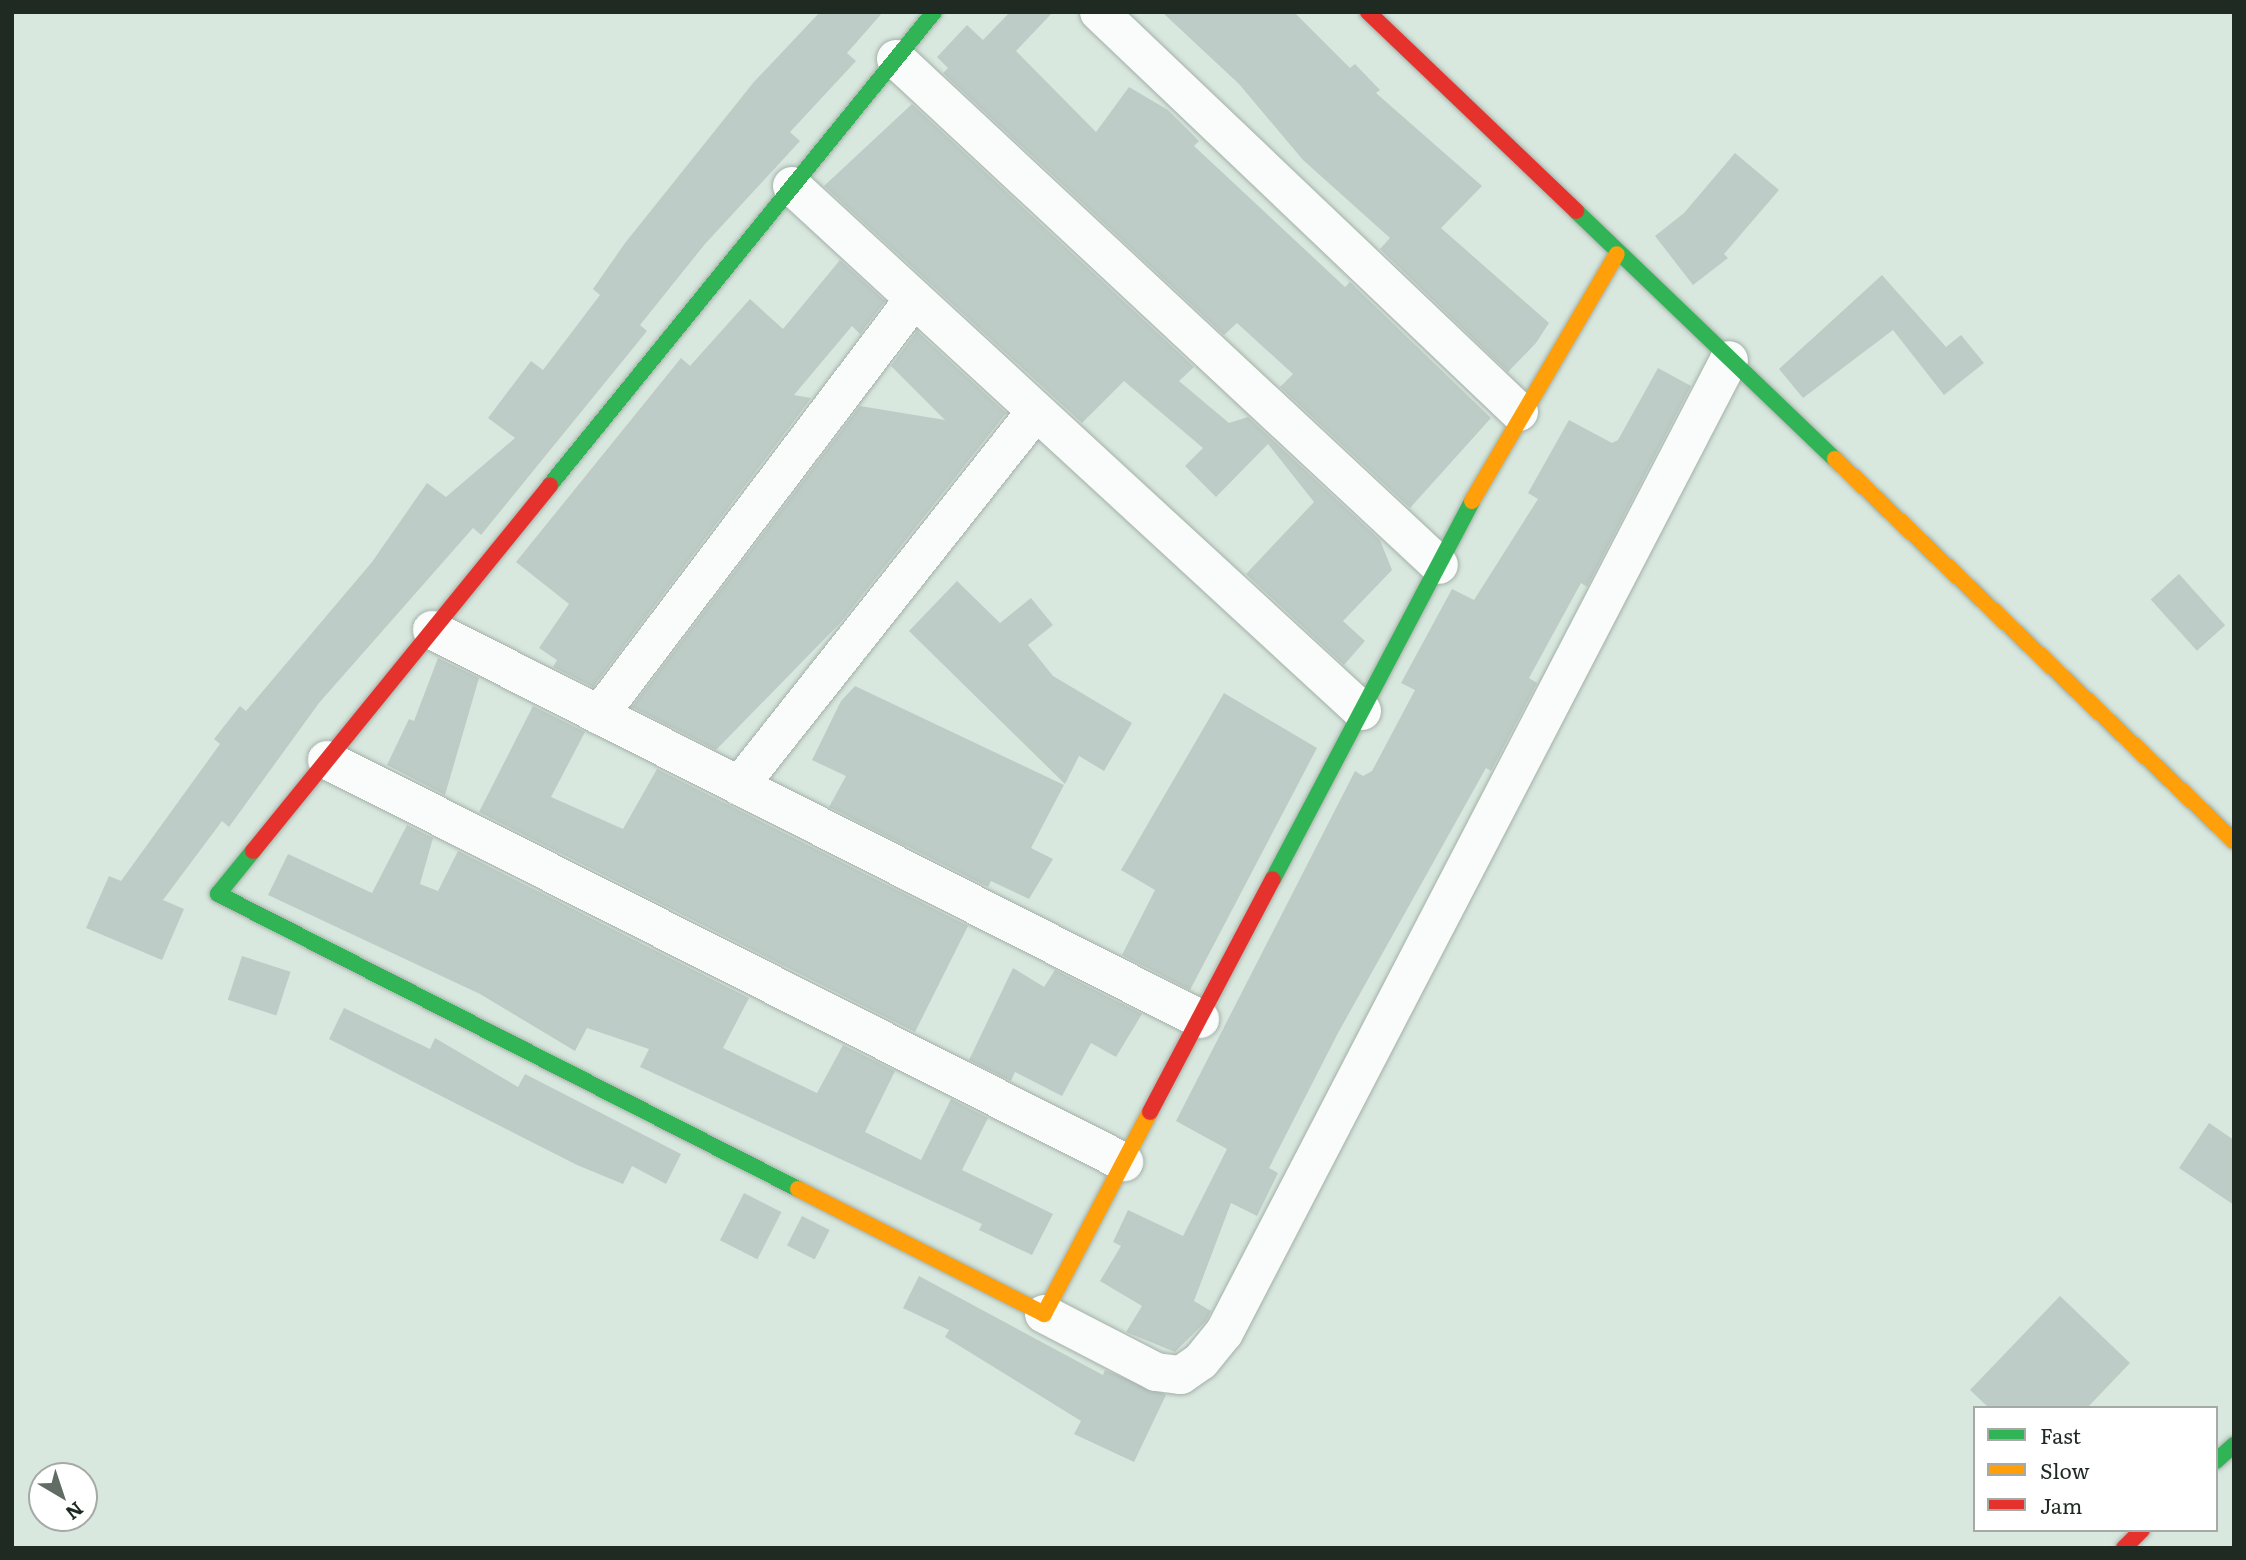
<!DOCTYPE html>
<html>
<head>
<meta charset="utf-8">
<style>
  body { margin:0 }
  #map { position:relative; width:2246px; height:1560px; overflow:hidden; background:#d8e8de; font-family:Literata,serif }
  div>[style] { position:absolute }
  [style*='--x'] { left:calc(var(--x)*1px); top:calc(var(--y)*1px); width:calc(var(--w)*1px); rotate:calc(var(--a)*1deg) }
  .building>* { inset:0; background:#beccc7; transform-origin:0 0 }
  .roads { filter:drop-shadow(0 0 2px #a4b0a9) drop-shadow(0 0 2px #a4b0a9) }
  .street>* { height:38px; margin:-19px; padding:0 19px; transform-origin:19px; border-radius:19px; background:#f9fcfa }
  .fast>* { height:16px; margin:-8px; padding:0 8px; transform-origin:8px; border-radius:8px; background:#30b455 }
  .slow>* { height:16px; margin:-8px; padding:0 8px; transform-origin:8px; border-radius:8px; background:#ff9f0a }
  .jam>* { height:16px; margin:-8px; padding:0 8px; transform-origin:8px; border-radius:8px; background:#e5322d }
  span { translate:-50% -50%; white-space:nowrap; text-align:center; line-height:1.15; -webkit-text-stroke:5px #fff; paint-order:stroke }
  .frame { position:absolute; inset:0; border:14px solid #1f2a23; pointer-events:none }
  .legend { position:absolute; left:1973px; top:1406px; width:245px; height:126px; box-sizing:border-box; background:#fff; border:2px solid #a5aaa7; margin:0; padding:9px 12px; list-style:none; font-size:21px; color:#1f2a23 }
  .legend li { display:flex; align-items:center; gap:14px; height:35px }
  .legend b { width:35px; border:2px solid #a5aaa7 }
  .north { position:absolute; left:28px; top:1462px; width:70px; height:70px; box-sizing:border-box; background:#fff; border:2px solid #a5aaa7; border-radius:50%; rotate:141deg; font-size:19px; font-weight:700; line-height:28px; text-align:center; color:#1f2a23 }
  .north::after { content:''; display:block; margin:auto; width:24px; height:32px; background:#606c64; clip-path:polygon(50% 0,100% 100%,50% 72%,0 100%) }
</style>
</head>
<body>
<div id="map">
  <div class="building">
    <div style="clip-path:polygon(820px 12px,883px 12px,847px 53px,856px 61px,790px 132px,800px 141px,705px 244px,640px 325px,647px 331px,481px 535px,473px 528px,319px 703px,229px 827px,222px 821px,163px 900px,184px 909px,162px 960px,86px 928px,109px 876px,121px 881px,220px 744px,214px 739px,240px 706px,246px 711px,372px 562px,427px 483px,446px 497px,515px 438px,488px 418px,531px 361px,543px 370px,600px 295px,593px 289px,625px 243px,753px 83px)"></div>
    <div style="clip-path:polygon(1010px 12px,1053px 12px,1016px 51px,1096px 132px,1129px 87px,1168px 110px,1199px 141px,1194px 146px,1345px 287px,1350px 282px,1491px 418px,1410px 508px,1280px 387px,1293px 374px,1237px 323px,1224px 335px,943px 73px,948px 68px,937px 57px,967px 25px,983px 40px)"></div>
    <div style="clip-path:polygon(1162px 12px,1294px 12px,1350px 68px,1355px 64px,1380px 90px,1376px 93px,1482px 186px,1441px 228px,1549px 323px,1536px 343px,1508px 372px,1380px 249px,1390px 238px,1303px 160px,1239px 84px)"></div>
    <div style="clip-path:polygon(912px 104px,1194px 367px,1179px 381px,1229px 423px,1248px 417px,1380px 540px,1392px 570px,1343px 621px,1365px 641px,1344px 665px,1246px 574px,1314px 502px,1268px 444px,1216px 497px,1185px 466px,1203px 448px,1124px 381px,1082px 423px,824px 186px)"></div>
    <div style="clip-path:polygon(1735px 153px,1779px 190px,1724px 254px,1728px 258px,1693px 285px,1655px 236px,1684px 213px)"></div>
    <div style="clip-path:polygon(840px 260px,885px 301px,860px 334px,852px 326px,794px 395px,811px 398px,593px 687px,553px 667px,557px 660px,539px 648px,569px 604px,516px 562px,681px 358px,690px 366px,750px 299px,783px 329px)"></div>
    <div style="clip-path:polygon(1882px 275px,1946px 347px,1961px 335px,1984px 363px,1944px 395px,1893px 330px,1803px 398px,1779px 369px)"></div>
    <div style="clip-path:polygon(917px 331px,1006px 413px,840px 623px,716px 750px,632px 707px,860px 406px,945px 420px,891px 366px)"></div>
    <div style="clip-path:polygon(1658px 368px,1691px 386px,1587px 587px,1581px 583px,1529px 678px,1537px 683px,1491px 771px,1486px 768px,1338px 1033px,1269px 1168px,1278px 1173px,1257px 1216px,1231px 1203px,1194px 1301px,1211px 1311px,1206px 1321px,1175px 1352px,1126px 1332px,1142px 1306px,1100px 1281px,1121px 1246px,1113px 1242px,1128px 1210px,1183px 1236px,1227px 1149px,1176px 1121px,1355px 771px,1363px 776px,1372px 771px,1415px 690px,1401px 683px,1452px 589px,1474px 600px,1538px 499px,1528px 493px,1569px 420px,1612px 443px,1618px 440px)"></div>
    <div style="left:2179px;top:574px;width:69px;height:38px;rotate:48deg"></div>
    <div style="clip-path:polygon(957px 581px,1000px 623px,1031px 598px,1053px 625px,1028px 645px,1053px 676px,1132px 723px,1104px 771px,1079px 756px,1065px 784px,909px 631px)"></div>
    <div style="clip-path:polygon(438px 658px,479px 678px,445px 795px,387px 765px,409px 719px,414px 721px)"></div>
    <div style="clip-path:polygon(855px 686px,1064px 785px,1031px 848px,1053px 859px,1029px 899px,991px 881px,988px 887px,829px 807px,846px 776px,812px 760px,841px 701px)"></div>
    <div style="clip-path:polygon(1224px 693px,1317px 748px,1190px 990px,1122px 955px,1155px 890px,1121px 870px)"></div>
    <div style="clip-path:polygon(533px 706px,585px 732px,551px 797px,623px 829px,657px 769px,968px 926px,915px 1032px,479px 812px)"></div>
    <div style="clip-path:polygon(407px 825px,433px 838px,420px 884px,438px 891px,458px 851px,749px 998px,723px 1048px,817px 1093px,843px 1045px,895px 1071px,865px 1132px,921px 1160px,951px 1099px,988px 1118px,962px 1170px,1053px 1214px,1032px 1255px,979px 1230px,982px 1224px,640px 1067px,649px 1049px,587px 1028px,575px 1051px,480px 994px,268px 895px,288px 854px,372px 893px)"></div>
    <div style="left:242px;top:956px;width:51px;height:46px;rotate:18deg"></div>
    <div style="clip-path:polygon(1013px 968px,1044px 987px,1055px 970px,1142px 1014px,1116px 1057px,1091px 1043px,1062px 1096px,1015px 1072px,1011px 1081px,969px 1060px)"></div>
    <div style="clip-path:polygon(344px 1008px,430px 1049px,435px 1038px,518px 1087px,525px 1074px,681px 1154px,666px 1184px,632px 1166px,623px 1184px,577px 1165px,329px 1039px)"></div>
    <div style="clip-path:polygon(2209px 1123px,2234px 1140px,2234px 1205px,2179px 1168px)"></div>
    <div style="left:744px;top:1193px;width:42px;height:53px;rotate:27deg"></div>
    <div style="left:802px;top:1216px;width:31px;height:33px;rotate:27deg"></div>
    <div style="clip-path:polygon(919px 1276px,1103px 1375px,1105px 1370px,1166px 1395px,1134px 1462px,1074px 1434px,1081px 1421px,945px 1337px,949px 1330px,903px 1308px)"></div>
    <div style="clip-path:polygon(2060px 1296px,2130px 1363px,2087px 1408px,1989px 1408px,1970px 1390px)"></div>
  </div>
  <div class="roads">
    <div class="street">
      <div style="--x:1099;--y:12;--w:580;--a:43.6"></div>
      <div style="--x:896;--y:59;--w:742;--a:42.98"></div>
      <div style="--x:792;--y:186;--w:775;--a:42.65"></div>
      <div style="--x:432;--y:630;--w:861;--a:26.86"></div>
      <div style="--x:599;--y:715;--w:522;--a:-52.87"></div>
      <div style="--x:327;--y:760;--w:893;--a:26.77"></div>
      <div style="--x:739;--y:786;--w:478;--a:-51.6"></div>
      <div style="--x:1044;--y:1314;--w:126;--a:27.4"></div>
      <div style="--x:1156;--y:1372;--w:25;--a:7"></div>
      <div style="--x:1181;--y:1375;--w:24;--a:-35"></div>
      <div style="--x:1201;--y:1361;--w:36;--a:-51"></div>
      <div style="--x:1224;--y:1333;--w:1096;--a:-62.57"></div>
    </div>
    <div class="fast">
      <div style="--x:1576;--y:211;--w:359;--a:43.8"></div>
      <div style="--x:550;--y:485;--w:609;--a:-50.93"></div>
      <div style="--x:253;--y:851;--w:55;--a:129.1"></div>
      <div style="--x:218;--y:894;--w:651;--a:26.96"></div>
      <div style="--x:1273;--y:879;--w:427;--a:-62.2"></div>
      <div style="--x:2216;--y:1461;--w:24;--a:-42"></div>
    </div>
    <div class="slow">
      <div style="--x:1835;--y:459;--w:552;--a:43.75"></div>
      <div style="--x:1472;--y:501;--w:286;--a:-59.6"></div>
      <div style="--x:798;--y:1189;--w:276;--a:26.9"></div>
      <div style="--x:1044;--y:1314;--w:228;--a:-62.3"></div>
    </div>
    <div class="jam">
      <div style="--x:1368;--y:12;--w:288;--a:43.7"></div>
      <div style="--x:253;--y:851;--w:471;--a:-50.9"></div>
      <div style="--x:1150;--y:1112;--w:263;--a:-62.2"></div>
      <div style="--x:2124;--y:1548;--w:25;--a:-45"></div>
    </div>
  </div>
  <div class="frame"></div>
  <ul class="legend">
  <li><b style="height:9px;background:#30b455"></b>Fast</li>
  <li><b style="height:9px;background:#ff9f0a"></b>Slow</li>
  <li><b style="height:9px;background:#e5322d"></b>Jam</li>
  </ul>
  <div class="north">N</div>
</div>
</body>
</html>
